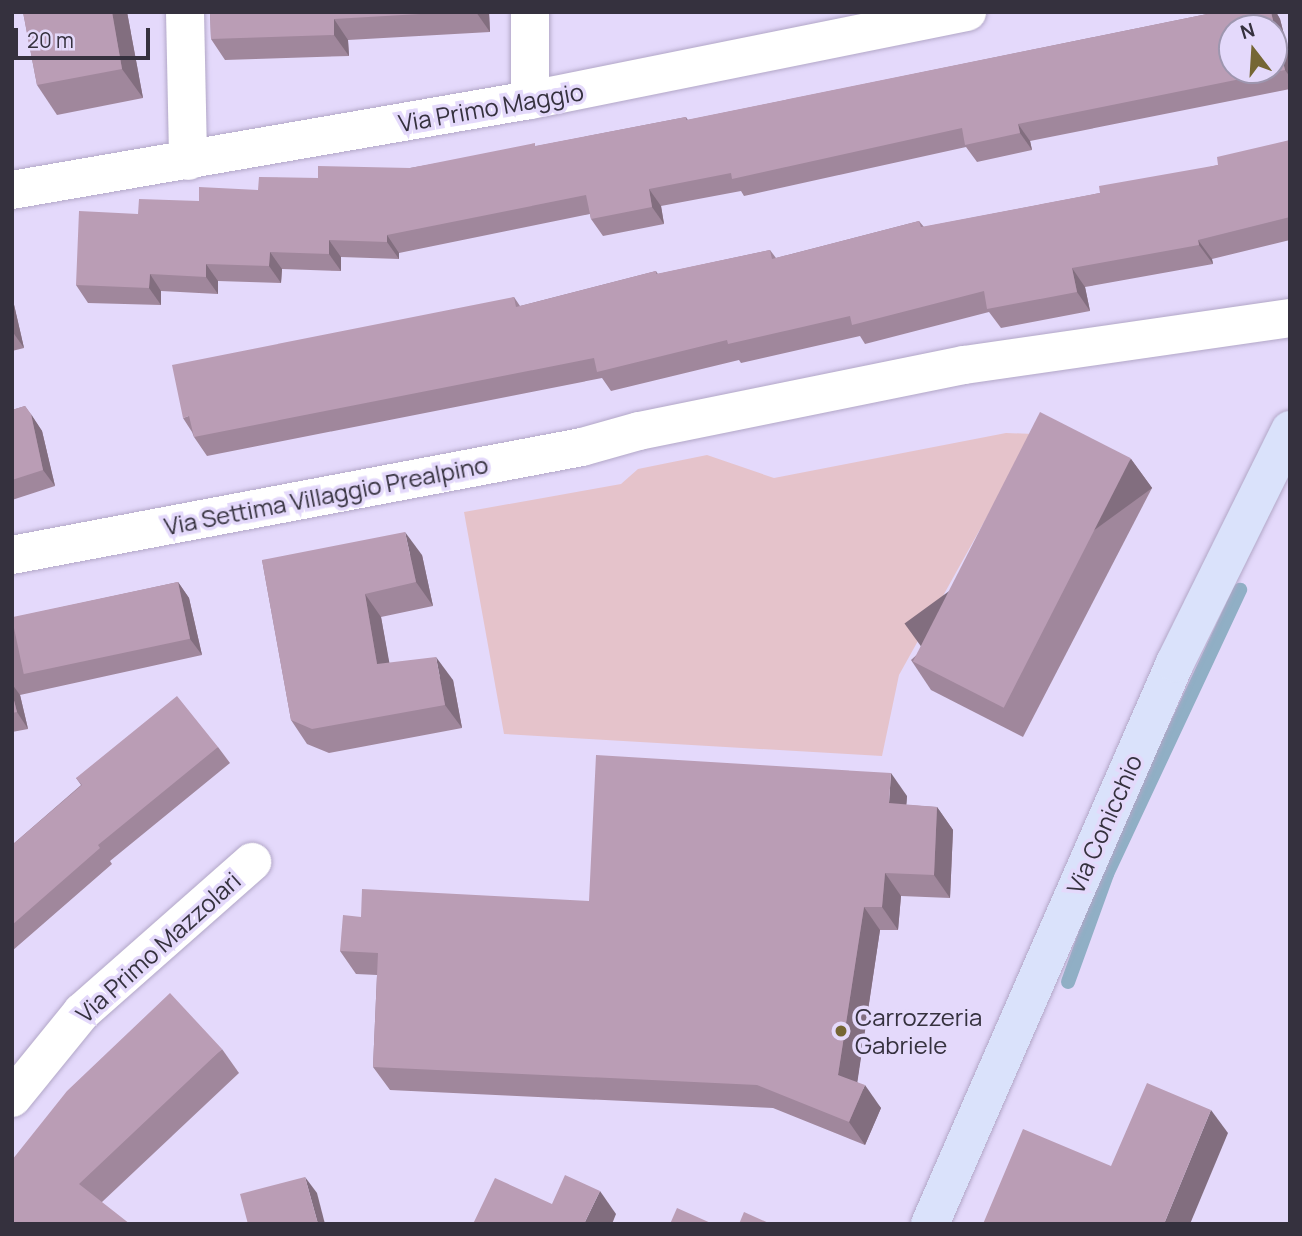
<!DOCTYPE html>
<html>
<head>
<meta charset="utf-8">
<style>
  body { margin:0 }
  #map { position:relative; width:1302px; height:1236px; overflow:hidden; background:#e4d9fb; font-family:Manrope,sans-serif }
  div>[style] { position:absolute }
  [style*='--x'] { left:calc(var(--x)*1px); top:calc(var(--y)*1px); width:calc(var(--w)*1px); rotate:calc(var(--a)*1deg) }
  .green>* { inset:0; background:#e5c3cb }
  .stream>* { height:14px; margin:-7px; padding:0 7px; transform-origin:7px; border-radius:7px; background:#90afc5 }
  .roads { filter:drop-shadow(0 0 2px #b2a7c7) drop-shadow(0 0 2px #b2a7c7) }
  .minor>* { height:38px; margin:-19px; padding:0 19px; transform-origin:19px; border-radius:19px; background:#fff }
  .secondary>* { height:38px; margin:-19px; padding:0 19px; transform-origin:19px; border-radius:19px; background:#dae2fb }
  .wall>* { inset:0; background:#a0879c }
  .shaded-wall>* { inset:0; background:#826e7f; transform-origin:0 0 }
  .building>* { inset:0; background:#ba9db5; transform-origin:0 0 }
  .dots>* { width:19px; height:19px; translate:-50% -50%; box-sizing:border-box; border:4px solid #e4d9fb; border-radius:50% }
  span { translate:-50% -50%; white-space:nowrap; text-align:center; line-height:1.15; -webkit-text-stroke:7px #e4d9fb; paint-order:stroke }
  .street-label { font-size:24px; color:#35313e }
  .poi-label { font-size:24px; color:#35313e }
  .left { translate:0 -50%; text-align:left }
  .frame { position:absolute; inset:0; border:14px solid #35313e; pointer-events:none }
  .north { position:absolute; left:1218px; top:14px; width:70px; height:70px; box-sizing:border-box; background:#e4d9fb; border:2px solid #9e96af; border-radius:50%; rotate:343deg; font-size:19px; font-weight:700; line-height:28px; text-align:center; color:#35313e }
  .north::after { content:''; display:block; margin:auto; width:24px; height:32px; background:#756634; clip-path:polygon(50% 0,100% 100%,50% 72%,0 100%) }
  .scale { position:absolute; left:14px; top:28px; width:136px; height:32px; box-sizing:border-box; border:4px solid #35313e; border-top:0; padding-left:9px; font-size:21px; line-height:24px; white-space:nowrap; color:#35313e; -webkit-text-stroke:5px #e4d9fb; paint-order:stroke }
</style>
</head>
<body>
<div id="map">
  <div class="green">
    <div style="clip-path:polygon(1006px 433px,1033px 434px,899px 675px,882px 756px,504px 734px,464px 512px,621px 484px,638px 469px,707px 455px,774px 478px)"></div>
  </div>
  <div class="stream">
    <div style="--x:1068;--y:982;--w:115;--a:-70.1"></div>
    <div style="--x:1107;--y:874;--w:314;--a:-64.9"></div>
  </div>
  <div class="roads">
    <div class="minor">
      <div style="--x:185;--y:12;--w:149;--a:88.8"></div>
      <div style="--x:530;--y:12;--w:88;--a:90"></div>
      <div style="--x:12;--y:190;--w:526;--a:-9.86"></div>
      <div style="--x:530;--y:100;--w:446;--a:-11.4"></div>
      <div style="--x:12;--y:555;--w:580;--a:-10.73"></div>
      <div style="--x:582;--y:447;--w:59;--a:-15.7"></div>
      <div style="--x:639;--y:431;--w:332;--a:-11.5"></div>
      <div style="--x:964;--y:365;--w:329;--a:-8.2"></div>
      <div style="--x:12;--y:1098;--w:111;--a:-50.9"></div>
      <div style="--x:82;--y:1012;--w:227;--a:-41.4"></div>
    </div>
    <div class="secondary">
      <div style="--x:930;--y:1224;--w:612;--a:-66.41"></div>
      <div style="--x:1175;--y:663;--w:260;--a:-63.7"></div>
    </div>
  </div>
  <div class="wall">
    <div style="clip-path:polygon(23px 12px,127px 12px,143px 98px,57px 115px,37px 85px)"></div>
    <div style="clip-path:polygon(210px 12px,489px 12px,490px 32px,348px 40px,349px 56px,225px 60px,211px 39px)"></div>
    <div style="clip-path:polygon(1217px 12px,1276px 12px,1280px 19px,1290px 58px,1290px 89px,1030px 141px,1032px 150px,977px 162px,966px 147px,744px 196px,741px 191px,661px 206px,664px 224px,603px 236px,591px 219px,590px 214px,399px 253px,399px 259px,341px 257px,341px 271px,282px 269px,281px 283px,218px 281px,218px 294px,161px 291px,161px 305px,88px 303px,76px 285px,138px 214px,318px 178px,410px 168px,537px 146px,686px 117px,688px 120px)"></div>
    <div style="clip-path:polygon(1290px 140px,1290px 240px,1212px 259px,1213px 264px,1085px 287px,1090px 311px,1001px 328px,989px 312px,865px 344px,860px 336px,741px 363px,739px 360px,611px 391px,602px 378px,207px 456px,194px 437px,192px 432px,183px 418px,514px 297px,520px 306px,656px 271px,658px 274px,770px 250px,776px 258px,919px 221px,924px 227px,1100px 193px,1218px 165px)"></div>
    <div style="clip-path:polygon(12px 296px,24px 348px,12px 351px)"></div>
    <div style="clip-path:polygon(25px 406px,42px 431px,55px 486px,12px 500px,12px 410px)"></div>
    <div style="clip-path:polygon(1131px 459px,1152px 488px,1023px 737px,931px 690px,911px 660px)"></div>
    <div style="clip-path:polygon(422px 555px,433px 606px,381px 617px,389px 663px,453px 680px,462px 728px,329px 753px,307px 744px,291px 720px,262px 560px)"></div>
    <div style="clip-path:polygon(178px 582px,189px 598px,202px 655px,20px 695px,28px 729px,12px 732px,12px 618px)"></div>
    <div style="clip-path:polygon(218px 747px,230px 763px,110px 861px,112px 864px,12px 951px,12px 845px,81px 785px,76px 778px)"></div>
    <div style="clip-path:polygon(907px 796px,906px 805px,937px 807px,953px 830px,950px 898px,901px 896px,898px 930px,880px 930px,857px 1082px,881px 1108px,865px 1145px,773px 1108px,390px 1090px,373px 1067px,377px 975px,356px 974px,340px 951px,361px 917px,589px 901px)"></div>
    <div style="clip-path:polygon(222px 1049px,239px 1073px,102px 1202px,12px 1224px)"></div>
  </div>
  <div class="shaded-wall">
    <div style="clip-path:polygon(112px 12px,127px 12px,143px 98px,122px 69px)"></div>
    <div style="clip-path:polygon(476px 12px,489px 12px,490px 32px)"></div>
    <div style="clip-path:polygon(1271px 12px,1276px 12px,1280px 19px,1290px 58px,1290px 77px,1285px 70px)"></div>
    <div style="clip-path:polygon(334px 19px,348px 40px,349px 56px,334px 35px)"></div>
    <div style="clip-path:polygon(1018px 124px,1030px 141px,1032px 150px,1020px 133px)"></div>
    <div style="clip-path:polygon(649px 189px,661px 206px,664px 224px,652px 207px)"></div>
    <div style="clip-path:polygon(387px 235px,399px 253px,399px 259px,387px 242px)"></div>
    <div style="clip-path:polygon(329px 240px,341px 257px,341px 271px,329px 254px)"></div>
    <div style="clip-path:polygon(1198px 240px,1212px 259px,1213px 264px,1199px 245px)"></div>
    <div style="clip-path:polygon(270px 252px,282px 269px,281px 283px,269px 266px)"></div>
    <div style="clip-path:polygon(206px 264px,218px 281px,218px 294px,206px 277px)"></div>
    <div style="clip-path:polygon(1072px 268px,1085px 287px,1090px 311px,1077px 292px)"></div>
    <div style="clip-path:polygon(150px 274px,161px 291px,161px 305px,149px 288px)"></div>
    <div style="clip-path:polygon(12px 296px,24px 348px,12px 331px)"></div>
    <div style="clip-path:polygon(31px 414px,42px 431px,55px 486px,43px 470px)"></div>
    <div style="left:1131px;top:459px;width:36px;height:280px;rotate:54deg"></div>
    <div style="clip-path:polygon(405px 532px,422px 555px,433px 606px,416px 582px)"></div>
    <div style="clip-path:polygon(178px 582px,189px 598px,202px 655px,190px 639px)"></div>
    <div style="clip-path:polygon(365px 594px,381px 617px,394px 688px,377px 664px)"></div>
    <div style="clip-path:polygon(436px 657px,453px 680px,462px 728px,445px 705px)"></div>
    <div style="clip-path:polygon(12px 684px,20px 695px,28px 729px,17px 712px,12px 693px)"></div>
    <div style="clip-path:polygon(891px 773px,907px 796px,905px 826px,889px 803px)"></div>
    <div style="clip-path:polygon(937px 807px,953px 830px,950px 898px,934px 875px)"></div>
    <div style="clip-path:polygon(885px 873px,901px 896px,898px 930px,882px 907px)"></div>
    <div style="clip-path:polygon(864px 907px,880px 930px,855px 1098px,838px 1075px)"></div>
    <div style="clip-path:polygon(865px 1085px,881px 1108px,865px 1145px,849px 1122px)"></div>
    <div style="clip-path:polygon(1211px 1110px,1228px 1133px,1190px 1224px,1164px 1224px)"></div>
    <div style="clip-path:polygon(305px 1177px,317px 1193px,325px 1224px,318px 1224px)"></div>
    <div style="clip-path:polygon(600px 1191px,616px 1214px,612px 1224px,584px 1224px)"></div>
  </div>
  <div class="building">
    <div style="clip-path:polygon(23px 12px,112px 12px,122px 69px,37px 85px)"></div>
    <div style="clip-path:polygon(210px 12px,454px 12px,334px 19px,334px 35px,211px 39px)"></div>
    <div style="clip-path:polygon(evenodd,1217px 12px,1271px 12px,1285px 70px,1018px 124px,1020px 133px,965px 145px,962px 128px,732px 179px,731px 173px,649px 189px,652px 207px,591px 219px,586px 195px,387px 235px,387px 242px,329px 240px,329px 254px,270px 252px,269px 266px,206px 264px,206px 277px,150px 274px,149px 288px,76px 285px,79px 211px,138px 214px,139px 199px,199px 201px,199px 187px,258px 190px,259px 177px,318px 178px,318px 166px,410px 168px,535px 143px,535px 146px,686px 117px,686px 120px,1217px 12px,1232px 28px,1274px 28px,1274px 70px,1232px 70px,1232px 28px)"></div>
    <div style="clip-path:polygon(1290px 140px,1290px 217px,1198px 240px,1199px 245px,1072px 268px,1077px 292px,987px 309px,984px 291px,852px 325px,850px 316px,728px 344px,727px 340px,597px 372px,594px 358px,194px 437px,189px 416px,183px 418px,172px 365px,514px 297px,516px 307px,656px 271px,656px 274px,770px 250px,772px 259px,919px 221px,921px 227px,1100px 193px,1099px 186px,1218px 165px,1217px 157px)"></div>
    <div style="clip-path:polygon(25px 406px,31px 414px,43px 470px,12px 480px,12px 410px)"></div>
    <div style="left:1040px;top:412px;width:102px;height:280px;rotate:27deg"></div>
    <div style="clip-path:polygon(405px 532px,416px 582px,365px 594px,377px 664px,436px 657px,445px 705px,312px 729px,291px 720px,262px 560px)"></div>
    <div style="left:178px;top:582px;width:58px;height:170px;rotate:78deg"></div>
    <div style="clip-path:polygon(12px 693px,17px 712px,12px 713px)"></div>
    <div style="clip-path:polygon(177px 696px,218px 747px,98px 845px,100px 848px,12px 925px,12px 845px,82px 785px,76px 778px)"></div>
    <div style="clip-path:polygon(596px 755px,891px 773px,889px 803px,937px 807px,934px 875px,885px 873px,882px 907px,864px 907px,838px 1075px,865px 1085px,849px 1122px,757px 1085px,373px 1067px,378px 953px,340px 951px,343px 915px,361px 917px,362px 889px,589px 901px)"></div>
    <div style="clip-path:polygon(170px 993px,222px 1049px,79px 1184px,130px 1224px,12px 1224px,12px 1160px,67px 1091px)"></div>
    <div style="clip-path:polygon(1147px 1083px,1211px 1110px,1164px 1224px,983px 1224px,1023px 1129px,1111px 1166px)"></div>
    <div style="clip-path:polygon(565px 1175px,600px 1191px,584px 1224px,473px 1224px,495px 1178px,552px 1204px)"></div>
    <div style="clip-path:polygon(305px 1177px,318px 1224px,248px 1224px,240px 1194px)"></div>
    <div style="clip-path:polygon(677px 1208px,713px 1224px,670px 1224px)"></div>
    <div style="clip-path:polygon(744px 1212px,771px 1224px,739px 1224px)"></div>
  </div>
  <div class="dots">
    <div style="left:841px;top:1031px;background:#756634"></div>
  </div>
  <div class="street-label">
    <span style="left:491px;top:107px;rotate:-10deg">Via Primo Maggio</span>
    <span style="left:326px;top:495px;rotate:-11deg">Via Settima Villaggio Prealpino</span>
    <span style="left:1104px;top:824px;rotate:-66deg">Via Conicchio</span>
    <span style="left:158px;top:947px;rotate:-42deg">Via Primo Mazzolari</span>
  </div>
  <div class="poi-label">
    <span class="left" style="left:855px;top:1031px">Carrozzeria<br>Gabriele</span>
  </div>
  <div class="frame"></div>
  <div class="north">N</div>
  <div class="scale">20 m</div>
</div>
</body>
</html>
